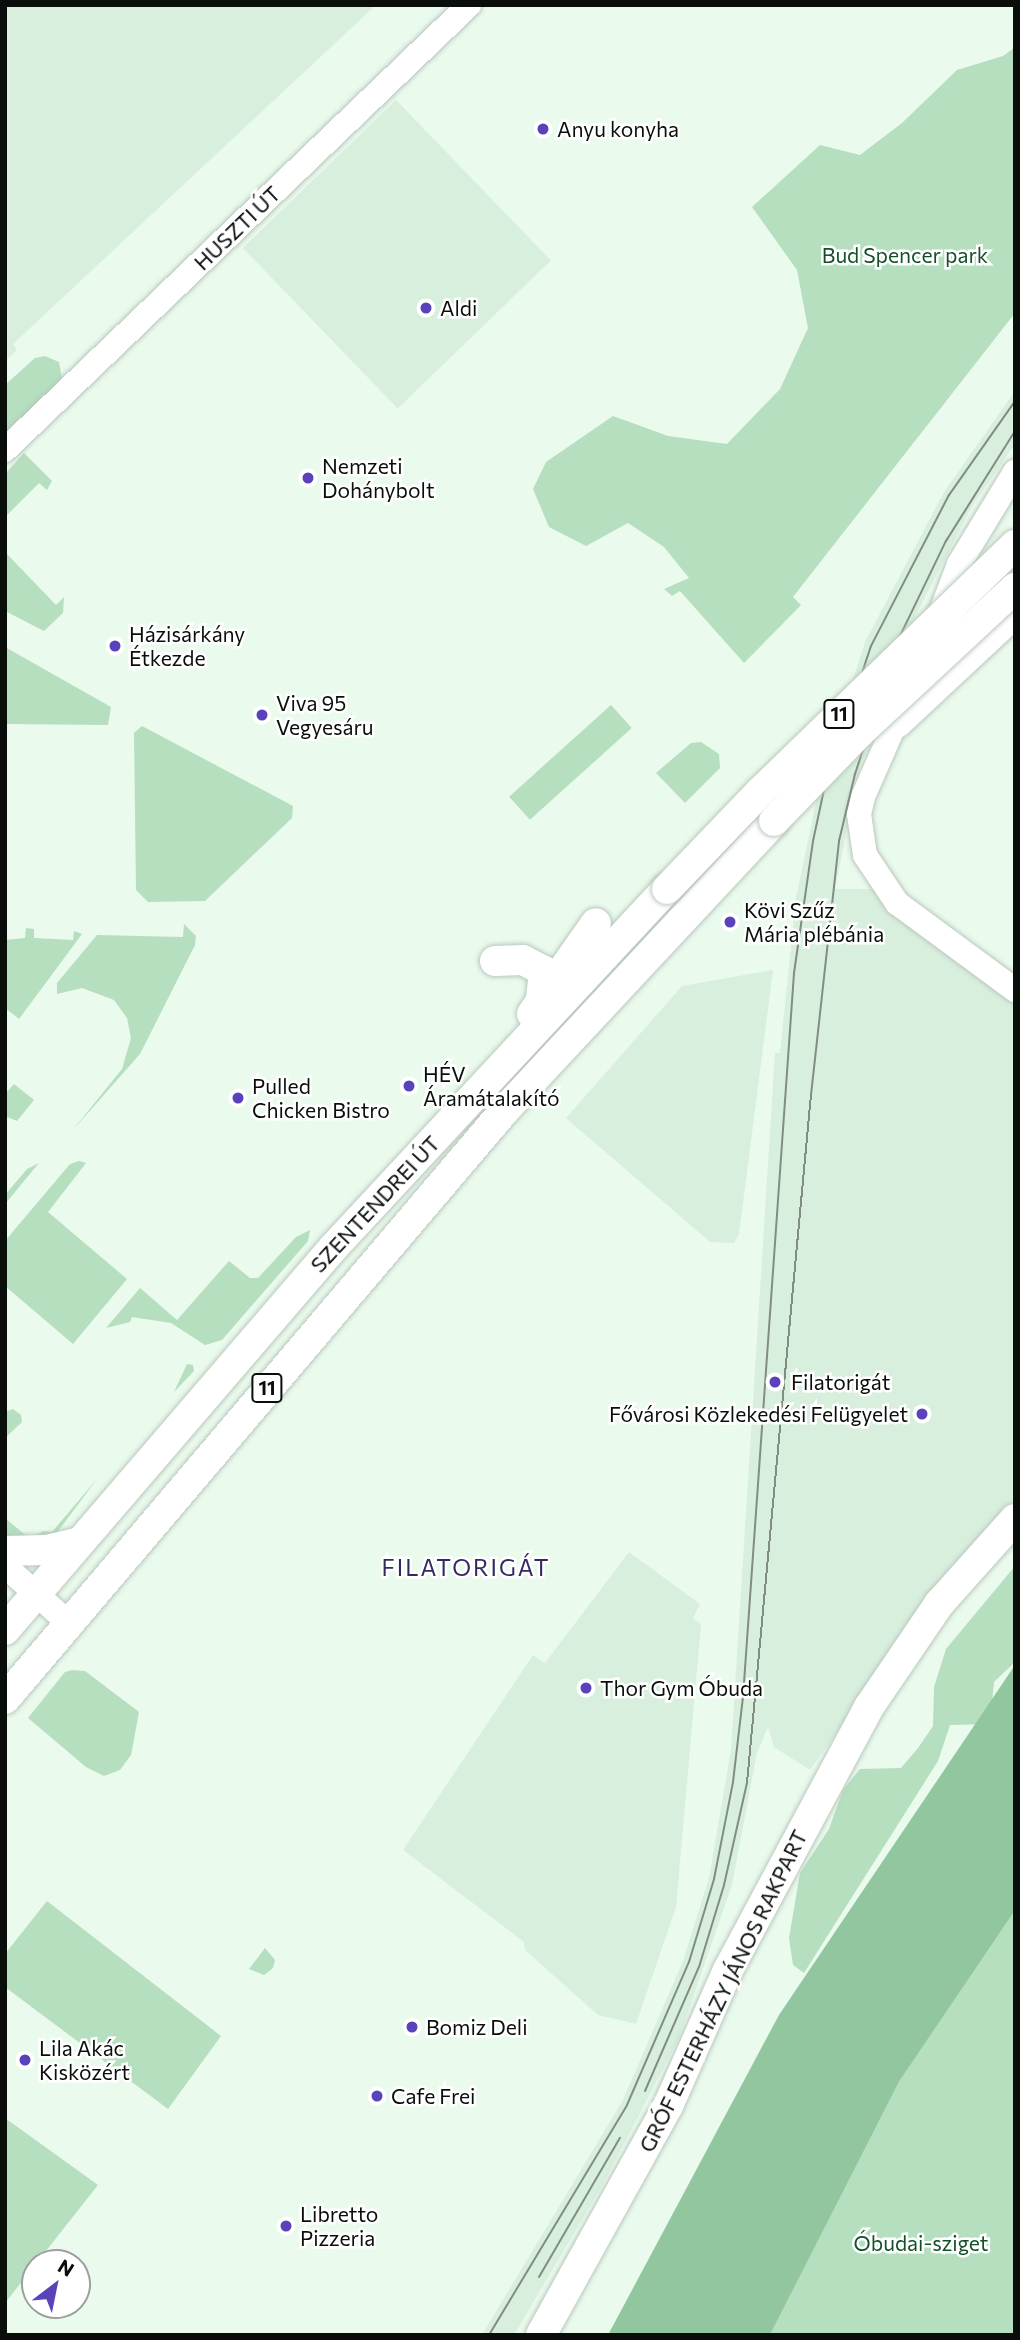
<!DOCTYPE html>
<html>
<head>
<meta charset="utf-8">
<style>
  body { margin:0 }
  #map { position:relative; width:1020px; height:2340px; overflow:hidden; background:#eafaed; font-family:Commissioner,sans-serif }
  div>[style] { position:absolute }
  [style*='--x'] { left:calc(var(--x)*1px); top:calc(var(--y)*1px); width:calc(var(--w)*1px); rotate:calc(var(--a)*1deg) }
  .built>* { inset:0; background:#d9efde; transform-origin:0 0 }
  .green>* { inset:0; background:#b5dfbf; transform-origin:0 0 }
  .water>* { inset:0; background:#91c69f }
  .roads { filter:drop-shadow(0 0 2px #b9c8bd) drop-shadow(0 0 2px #b9c8bd) }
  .minor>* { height:24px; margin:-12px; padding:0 12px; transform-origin:12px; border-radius:12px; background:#fff }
  .major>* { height:30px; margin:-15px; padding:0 15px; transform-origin:15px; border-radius:15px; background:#fff }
  .tram>* { height:2px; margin:-1px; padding:0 1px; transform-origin:1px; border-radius:1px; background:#818c83 }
  .bridges { filter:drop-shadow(0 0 2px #b9c8bd) drop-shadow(0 0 2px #b9c8bd) }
  .major-bridge>* { height:30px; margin:-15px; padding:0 15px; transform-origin:15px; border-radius:15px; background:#fff }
  .dots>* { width:19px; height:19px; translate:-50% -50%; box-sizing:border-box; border:4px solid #fff; border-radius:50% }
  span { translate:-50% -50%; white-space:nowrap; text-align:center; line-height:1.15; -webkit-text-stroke:5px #fff; paint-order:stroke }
  .shield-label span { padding:2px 5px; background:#fff; border:2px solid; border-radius:5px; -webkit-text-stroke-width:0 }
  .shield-label { font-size:19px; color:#090e0b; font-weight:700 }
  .poi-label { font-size:21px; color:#090e0b }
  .left { translate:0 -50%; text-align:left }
  .right { translate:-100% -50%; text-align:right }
  .street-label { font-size:21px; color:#090e0b }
  .park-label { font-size:21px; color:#144f2b }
  .neighbourhood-label { font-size:23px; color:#322964; letter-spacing:2px }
  .frame { position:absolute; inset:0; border:7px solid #090e0b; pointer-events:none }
  .north { position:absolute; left:21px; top:2249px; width:70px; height:70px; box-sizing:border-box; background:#fff; border:2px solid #9d9f9d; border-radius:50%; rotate:32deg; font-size:19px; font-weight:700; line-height:28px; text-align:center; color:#090e0b }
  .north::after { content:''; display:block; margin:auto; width:24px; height:32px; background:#5942ba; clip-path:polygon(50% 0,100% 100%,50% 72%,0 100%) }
</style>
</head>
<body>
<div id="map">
  <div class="built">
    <div style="clip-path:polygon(5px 5px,376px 5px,13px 344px,17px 350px,5px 361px)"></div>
    <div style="left:396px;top:100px;width:223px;height:213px;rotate:46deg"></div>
    <div style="clip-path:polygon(1015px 391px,1015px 444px,971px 508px,905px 636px,858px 774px,835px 889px,874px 889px,1015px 999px,1015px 1498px,959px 1560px,810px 1770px,774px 1747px,768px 1727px,757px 1753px,732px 1885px,679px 2038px,603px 2184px,514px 2335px,482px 2335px,623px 2100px,683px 1961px,709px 1878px,731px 1750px,775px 1053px,780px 1053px,796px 898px,820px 783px,865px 642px,944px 492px)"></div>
    <div style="clip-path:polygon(773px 970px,739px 1234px,734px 1243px,710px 1242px,566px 1118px,682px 986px)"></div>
    <div style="clip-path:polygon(629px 1552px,700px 1604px,693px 1618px,701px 1624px,676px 1907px,636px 2024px,598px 2015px,525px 1950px,524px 1942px,403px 1850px,533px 1655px,545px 1663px)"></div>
  </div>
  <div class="green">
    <div style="clip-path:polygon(1015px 47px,1015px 313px,793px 597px,801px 605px,744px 663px,680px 591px,672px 596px,664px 589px,689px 578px,664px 547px,628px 523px,586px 546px,549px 527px,533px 489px,546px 462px,613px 416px,668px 436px,727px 444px,780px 389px,808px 328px,797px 270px,752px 207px,820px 145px,860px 155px,902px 123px,957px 70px,1003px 56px)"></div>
    <div style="clip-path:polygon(45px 356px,59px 362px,62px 379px,5px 437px,5px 385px,35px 358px)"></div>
    <div style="clip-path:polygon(24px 453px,52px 481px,47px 490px,39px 483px,5px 517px,5px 474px)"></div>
    <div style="clip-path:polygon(5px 552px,56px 605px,64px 597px,63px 613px,44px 631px,5px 611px)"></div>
    <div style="clip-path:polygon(5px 647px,111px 707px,108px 725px,5px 724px)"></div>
    <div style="left:611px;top:705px;width:31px;height:137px;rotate:48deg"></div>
    <div style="clip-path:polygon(142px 726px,293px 806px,292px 818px,205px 901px,148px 902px,136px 890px,134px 733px)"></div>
    <div style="clip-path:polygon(701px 742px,719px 754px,720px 768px,685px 803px,656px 773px,691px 743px)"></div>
    <div style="clip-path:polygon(184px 924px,196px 936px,195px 945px,140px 1054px,72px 1131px,122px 1069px,131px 1038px,127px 1018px,114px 1000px,82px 988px,57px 994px,57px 983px,97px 935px,183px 937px)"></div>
    <div style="clip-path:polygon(26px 928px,34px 929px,34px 938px,73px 940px,74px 931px,82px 934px,19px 1019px,5px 1008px,5px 940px,25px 938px)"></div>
    <div style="clip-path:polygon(14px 1084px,34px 1100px,17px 1121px,5px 1116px,5px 1094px)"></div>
    <div style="clip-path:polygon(79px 1161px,86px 1163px,48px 1212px,127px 1279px,73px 1344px,5px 1286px,5px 1241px,70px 1164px)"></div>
    <div style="clip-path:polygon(39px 1163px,5px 1204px,5px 1195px,27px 1169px)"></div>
    <div style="clip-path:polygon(310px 1230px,308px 1241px,222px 1340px,205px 1345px,171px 1323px,132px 1317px,130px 1322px,106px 1328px,140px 1288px,177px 1320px,229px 1261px,250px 1278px,258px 1278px,296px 1237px)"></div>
    <div style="clip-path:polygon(187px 1364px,193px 1365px,194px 1371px,174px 1392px)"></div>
    <div style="clip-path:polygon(13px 1409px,21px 1415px,22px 1422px,5px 1438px,5px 1412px)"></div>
    <div style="clip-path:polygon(97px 1479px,53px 1538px,16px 1545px,5px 1536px,5px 1518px,30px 1539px,43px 1531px,52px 1532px)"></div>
    <div style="clip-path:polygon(1015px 1566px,1015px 1662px,994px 1682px,990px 1724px,950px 1725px,938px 1761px,804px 1973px,793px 1965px,789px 1938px,800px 1873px,829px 1829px,843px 1790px,860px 1769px,901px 1768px,918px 1748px,933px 1726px,934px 1687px,946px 1649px)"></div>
    <div style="clip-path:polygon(72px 1670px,85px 1671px,139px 1712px,131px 1755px,120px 1770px,104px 1776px,86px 1767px,28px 1718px,65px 1672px)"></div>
    <div style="clip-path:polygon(1015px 1871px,1015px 2335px,770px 2335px,900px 2080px)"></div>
    <div style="clip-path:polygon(47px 1901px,221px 2036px,168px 2109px,5px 1987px,5px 1954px)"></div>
    <div style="clip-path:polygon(265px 1948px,275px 1960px,273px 1968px,264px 1975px,249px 1969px)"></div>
    <div style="clip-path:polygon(5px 2118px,98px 2185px,5px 2303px)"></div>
  </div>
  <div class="water">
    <div style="clip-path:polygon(1015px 1665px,1015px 1910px,900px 2080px,770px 2335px,608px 2335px,779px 2015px)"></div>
  </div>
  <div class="roads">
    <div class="minor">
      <div style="--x:5;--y:450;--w:643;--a:-43.8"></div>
      <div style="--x:939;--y:617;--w:57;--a:-69.3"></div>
      <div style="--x:959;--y:564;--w:108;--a:-58.7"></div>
      <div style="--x:913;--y:683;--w:124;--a:113.7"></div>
      <div style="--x:863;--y:797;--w:17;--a:103"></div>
      <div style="--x:859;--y:814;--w:41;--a:81.7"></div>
      <div style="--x:865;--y:855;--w:58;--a:56.3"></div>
      <div style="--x:897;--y:903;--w:147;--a:36.4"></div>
      <div style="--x:899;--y:725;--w:158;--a:-43"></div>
      <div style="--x:5;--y:1566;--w:89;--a:41.8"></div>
    </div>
    <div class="major">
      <div style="--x:495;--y:961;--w:28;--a:-2"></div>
      <div style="--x:523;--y:960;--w:24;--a:28"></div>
      <div style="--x:544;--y:971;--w:29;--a:96"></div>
      <div style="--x:532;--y:1014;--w:111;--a:-54.9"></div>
      <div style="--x:5;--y:1551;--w:41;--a:-1.4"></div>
      <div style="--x:46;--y:1550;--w:35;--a:-13"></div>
      <div style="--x:5;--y:1630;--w:503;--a:-49.35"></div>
      <div style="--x:333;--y:1248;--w:490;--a:-47.1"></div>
      <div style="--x:5;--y:1699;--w:771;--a:-49.68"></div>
      <div style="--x:504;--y:1111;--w:396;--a:-47"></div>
      <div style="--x:541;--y:2335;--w:262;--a:-61"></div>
      <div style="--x:668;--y:2106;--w:149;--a:-66.2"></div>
      <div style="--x:728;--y:1970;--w:298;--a:-61.8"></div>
      <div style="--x:869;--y:1707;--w:125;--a:-55.8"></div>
      <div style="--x:939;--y:1604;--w:114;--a:-48.2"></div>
    </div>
  </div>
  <div class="tram">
    <div style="--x:645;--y:2091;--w:135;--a:-66.5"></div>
    <div style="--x:699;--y:1967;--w:86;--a:-73"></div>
    <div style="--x:724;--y:1885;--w:105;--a:-77.3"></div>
    <div style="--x:747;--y:1783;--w:691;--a:-84.69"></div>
    <div style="--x:811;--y:1095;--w:256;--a:-83.7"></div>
    <div style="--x:839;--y:841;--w:69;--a:-76.6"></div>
    <div style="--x:855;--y:774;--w:145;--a:-71.9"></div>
    <div style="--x:900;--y:636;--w:106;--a:-64.2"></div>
    <div style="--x:946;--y:541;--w:130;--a:-57.9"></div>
    <div style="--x:539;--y:2277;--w:161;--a:-59.8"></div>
    <div style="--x:489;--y:2335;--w:268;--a:-59"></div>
    <div style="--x:627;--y:2105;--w:156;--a:-66.6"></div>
    <div style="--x:689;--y:1962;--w:87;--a:-73.2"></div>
    <div style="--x:714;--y:1879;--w:99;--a:-78.9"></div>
    <div style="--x:733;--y:1782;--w:86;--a:-83.3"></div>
    <div style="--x:743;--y:1697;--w:726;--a:-85.97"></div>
    <div style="--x:794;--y:973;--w:133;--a:-81.8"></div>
    <div style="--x:813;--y:841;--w:57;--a:-77.9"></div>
    <div style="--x:825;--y:785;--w:146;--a:-71.7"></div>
    <div style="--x:871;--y:646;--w:170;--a:-62.7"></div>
    <div style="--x:949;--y:495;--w:115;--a:-54.9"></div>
  </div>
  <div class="bridges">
    <div class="major-bridge">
      <div style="--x:774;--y:821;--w:124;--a:-46"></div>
      <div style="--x:860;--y:732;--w:212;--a:-42.9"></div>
      <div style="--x:667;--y:889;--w:134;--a:-46.2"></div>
      <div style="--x:760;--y:792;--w:355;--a:-44.1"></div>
    </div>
  </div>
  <div class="dots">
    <div style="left:543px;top:129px;background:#5942ba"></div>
    <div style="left:426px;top:308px;background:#5942ba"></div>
    <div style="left:308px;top:478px;background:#5942ba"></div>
    <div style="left:115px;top:646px;background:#5942ba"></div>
    <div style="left:262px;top:715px;background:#5942ba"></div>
    <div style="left:730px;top:922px;background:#5942ba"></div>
    <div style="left:409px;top:1086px;background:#5942ba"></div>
    <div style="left:238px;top:1098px;background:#5942ba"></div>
    <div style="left:775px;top:1382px;background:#5942ba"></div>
    <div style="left:922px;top:1414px;background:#5942ba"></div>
    <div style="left:586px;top:1688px;background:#5942ba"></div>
    <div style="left:412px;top:2027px;background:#5942ba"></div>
    <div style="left:25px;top:2060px;background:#5942ba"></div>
    <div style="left:377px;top:2096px;background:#5942ba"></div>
    <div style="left:286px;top:2226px;background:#5942ba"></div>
  </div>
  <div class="shield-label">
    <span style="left:839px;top:714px">11</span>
    <span style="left:267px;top:1388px">11</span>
  </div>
  <div class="poi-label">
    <span class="left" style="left:557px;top:129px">Anyu konyha</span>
    <span class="left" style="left:440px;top:308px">Aldi</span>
    <span class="left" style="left:322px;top:478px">Nemzeti<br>Dohánybolt</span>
    <span class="left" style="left:129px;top:646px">Házisárkány<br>Étkezde</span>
    <span class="left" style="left:276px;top:715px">Viva 95<br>Vegyesáru</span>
    <span class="left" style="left:744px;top:922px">Kövi Szűz<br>Mária plébánia</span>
    <span class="left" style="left:423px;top:1086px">HÉV<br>Áramátalakító</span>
    <span class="left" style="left:252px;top:1098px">Pulled<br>Chicken Bistro</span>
    <span class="left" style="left:791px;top:1382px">Filatorigát</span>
    <span class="right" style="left:908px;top:1414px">Fővárosi Közlekedési Felügyelet</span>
    <span class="left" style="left:600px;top:1688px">Thor Gym Óbuda</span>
    <span class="left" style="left:426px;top:2027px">Bomiz Deli</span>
    <span class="left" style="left:39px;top:2060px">Lila Akác<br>Kisközért</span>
    <span class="left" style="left:391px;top:2096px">Cafe Frei</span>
    <span class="left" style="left:300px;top:2226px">Libretto<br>Pizzeria</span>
  </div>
  <div class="street-label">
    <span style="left:237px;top:228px;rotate:-44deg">HUSZTI ÚT</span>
    <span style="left:375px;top:1204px;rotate:-47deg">SZENTENDREI ÚT</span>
    <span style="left:723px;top:1991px;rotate:-64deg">GRÓF ESTERHÁZY JÁNOS RAKPART</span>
  </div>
  <div class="park-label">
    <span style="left:905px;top:255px">Bud Spencer park</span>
    <span style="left:921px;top:2243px">Óbudai-sziget</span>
  </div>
  <div class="neighbourhood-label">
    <span style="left:466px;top:1567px">FILATORIGÁT</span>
  </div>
  <div class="frame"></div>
  <div class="north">N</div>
</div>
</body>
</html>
